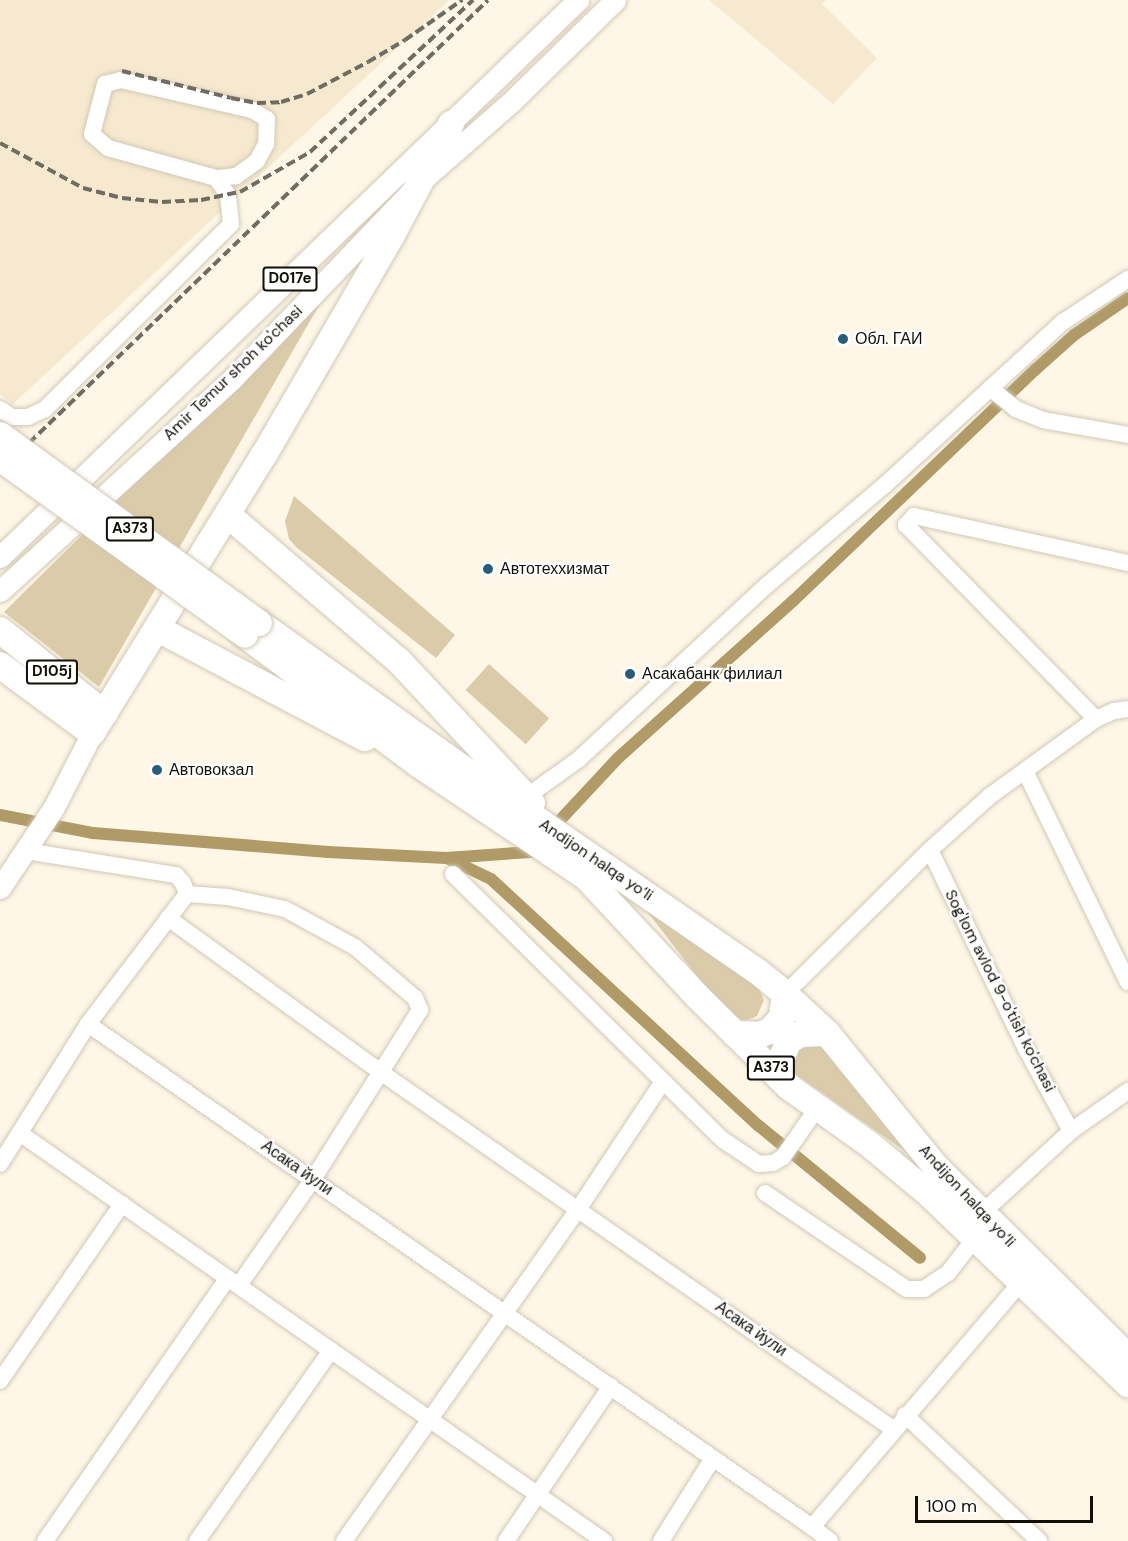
<!DOCTYPE html>
<html>
<head>
<meta charset="utf-8">
<style>
  body { margin:0 }
  #map { position:relative; width:1128px; height:1541px; overflow:hidden; background:#fef7e7; font-family:"DM Sans",sans-serif }
  div>[style] { position:absolute }
  [style*='--x'] { left:calc(var(--x)*1px); top:calc(var(--y)*1px); width:calc(var(--w)*1px); rotate:calc(var(--a)*1deg) }
  .built>* { inset:0; background:#f6e9cf }
  .green>* { inset:0; background:#dbcba9; transform-origin:0 0 }
  .canal>* { height:12px; margin:-6px; padding:0 6px; transform-origin:6px; border-radius:6px; background:#b09a68 }
  .roads { filter:drop-shadow(0 0 2px #d1c8b5) drop-shadow(0 0 2px #d1c8b5) }
  .minor>* { height:16px; margin:-8px; padding:0 8px; transform-origin:8px; border-radius:8px; background:#fff }
  .major>* { height:21px; margin:-10.5px; padding:0 10.5px; transform-origin:10.5px; border-radius:10.5px; background:#fff }
  .highway>* { height:26px; margin:-13px; padding:0 13px; transform-origin:13px; border-radius:13px; background:#fff }
  .rail>* { height:4px; margin-top:-2px; transform-origin:0; background:repeating-linear-gradient(90deg,#706c61 0 9px,transparent 0 13.5px) }
  .bridges { filter:drop-shadow(0 0 2px #d1c8b5) drop-shadow(0 0 2px #d1c8b5) }
  .highway-bridge>* { height:26px; margin:-13px; padding:0 13px; transform-origin:13px; border-radius:13px; background:#fff }
  .dots>* { width:16px; height:16px; translate:-50% -50%; box-sizing:border-box; border:3px solid #fff; border-radius:50% }
  span { translate:-50% -50%; white-space:nowrap; text-align:center; line-height:1.15; -webkit-text-stroke:4.5px #fff; paint-order:stroke }
  .shield-label span { padding:2px 4px; background:#fff; border:2px solid; border-radius:4px; -webkit-text-stroke-width:0 }
  .shield-label { font-size:15px; color:#120f08; font-weight:700 }
  .poi-label { font-size:16px; color:#120f08 }
  .left { translate:0 -50%; text-align:left }
  .street-label { font-size:16px; color:#120f08 }
  .scale { position:absolute; left:915px; top:1496px; width:178px; height:27px; box-sizing:border-box; border:3px solid #120f08; border-top:0; padding-left:8px; font-size:18px; line-height:21px; white-space:nowrap; color:#120f08; -webkit-text-stroke:4px #fff; paint-order:stroke }
</style>
</head>
<body>
<div id="map">
  <div class="built">
    <div style="clip-path:polygon(0 0,449px 0,13px 404px,0 394px)"></div>
    <div style="clip-path:polygon(709px 0,826px 0,822px 4px,877px 58px,833px 104px)"></div>
  </div>
  <div class="green">
    <div style="clip-path:polygon(325px 295px,99px 687px,4px 612px)"></div>
    <div style="clip-path:polygon(294px 496px,455px 635px,436px 658px,296px 547px,289px 539px,285px 521px)"></div>
    <div style="left:489px;top:664px;width:81px;height:35px;rotate:42deg"></div>
    <div style="clip-path:polygon(642px 905px,757px 985px,764px 1000px,757px 1016px,747px 1020px,735px 1019px,715px 999px)"></div>
    <div style="clip-path:polygon(805px 1040px,826px 1047px,906px 1152px,794px 1073px,791px 1068px,792px 1051px)"></div>
  </div>
  <div class="canal">
    <div style="--x:0;--y:815;--w:95;--a:11"></div>
    <div style="--x:93;--y:833;--w:236;--a:4.6"></div>
    <div style="--x:328;--y:852;--w:118;--a:2.9"></div>
    <div style="--x:446;--y:858;--w:84;--a:-4.1"></div>
    <div style="--x:530;--y:852;--w:11;--a:-45"></div>
    <div style="--x:549;--y:832;--w:101;--a:-47"></div>
    <div style="--x:618;--y:758;--w:235;--a:-41.9"></div>
    <div style="--x:793;--y:601;--w:336;--a:-43.7"></div>
    <div style="--x:1036;--y:369;--w:51;--a:-41.8"></div>
    <div style="--x:1074;--y:335;--w:65;--a:-34.4"></div>
    <div style="--x:447;--y:858;--w:49;--a:25.5"></div>
    <div style="--x:491;--y:879;--w:364;--a:42.7"></div>
    <div style="--x:759;--y:1126;--w:208;--a:39.3"></div>
  </div>
  <div class="roads">
    <div class="minor">
      <div style="--x:990;--y:388;--w:33;--a:39"></div>
      <div style="--x:1016;--y:409;--w:29;--a:22"></div>
      <div style="--x:1043;--y:420;--w:86;--a:10"></div>
      <div style="--x:0;--y:409;--w:14;--a:34"></div>
      <div style="--x:12;--y:417;--w:16;--a:0"></div>
      <div style="--x:28;--y:417;--w:19;--a:-25"></div>
      <div style="--x:45;--y:409;--w:262;--a:-44.8"></div>
      <div style="--x:231;--y:224;--w:29;--a:-96"></div>
      <div style="--x:228;--y:195;--w:21;--a:-125"></div>
      <div style="--x:216;--y:178;--w:112;--a:-164.5"></div>
      <div style="--x:108;--y:148;--w:21;--a:-139"></div>
      <div style="--x:92;--y:134;--w:52;--a:-75.4"></div>
      <div style="--x:105;--y:84;--w:16;--a:-14"></div>
      <div style="--x:121;--y:80;--w:134;--a:12.9"></div>
      <div style="--x:252;--y:110;--w:17;--a:31"></div>
      <div style="--x:267;--y:119;--w:25;--a:92"></div>
      <div style="--x:266;--y:144;--w:19;--a:118"></div>
      <div style="--x:257;--y:161;--w:26;--a:144"></div>
      <div style="--x:236;--y:176;--w:20;--a:174"></div>
      <div style="--x:1096;--y:719;--w:272;--a:-134.4"></div>
      <div style="--x:906;--y:525;--w:12;--a:-48"></div>
      <div style="--x:914;--y:516;--w:219;--a:12.4"></div>
      <div style="--x:1025;--y:771;--w:235;--a:64"></div>
      <div style="--x:526;--y:797;--w:65;--a:-35.6"></div>
      <div style="--x:579;--y:759;--w:255;--a:-42.8"></div>
      <div style="--x:766;--y:586;--w:157;--a:-40.4"></div>
      <div style="--x:886;--y:484;--w:240;--a:-42.5"></div>
      <div style="--x:1063;--y:322;--w:78;--a:-33.5"></div>
      <div style="--x:930;--y:850;--w:221;--a:64.2"></div>
      <div style="--x:1026;--y:1049;--w:94;--a:61.2"></div>
      <div style="--x:26;--y:851;--w:152;--a:9.1"></div>
      <div style="--x:176;--y:875;--w:11;--a:49"></div>
      <div style="--x:183;--y:883;--w:12;--a:70"></div>
      <div style="--x:187;--y:894;--w:163;--a:127.3"></div>
      <div style="--x:88;--y:1024;--w:882;--a:34.79"></div>
      <div style="--x:812;--y:1527;--w:322;--a:-49.5"></div>
      <div style="--x:453;--y:874;--w:379;--a:44.6"></div>
      <div style="--x:723;--y:1140;--w:43;--a:33.7"></div>
      <div style="--x:759;--y:1164;--w:14;--a:-4"></div>
      <div style="--x:773;--y:1163;--w:12;--a:-31"></div>
      <div style="--x:783;--y:1157;--w:61;--a:-55"></div>
      <div style="--x:187;--y:894;--w:41;--a:4.2"></div>
      <div style="--x:228;--y:897;--w:58;--a:11.9"></div>
      <div style="--x:285;--y:909;--w:80;--a:28.5"></div>
      <div style="--x:355;--y:947;--w:79;--a:40.4"></div>
      <div style="--x:415;--y:998;--w:13;--a:67"></div>
      <div style="--x:420;--y:1010;--w:200;--a:122.3"></div>
      <div style="--x:313;--y:1179;--w:129;--a:124.9"></div>
      <div style="--x:168;--y:918;--w:261;--a:35.9"></div>
      <div style="--x:379;--y:1071;--w:626;--a:34.86"></div>
      <div style="--x:785;--y:994;--w:204;--a:-44.8"></div>
      <div style="--x:930;--y:850;--w:81;--a:-42"></div>
      <div style="--x:990;--y:796;--w:131;--a:-36"></div>
      <div style="--x:1096;--y:719;--w:20;--a:-24"></div>
      <div style="--x:1114;--y:711;--w:14;--a:-8"></div>
      <div style="--x:21;--y:1134;--w:711;--a:34.92"></div>
      <div style="--x:0;--y:1164;--w:165;--a:-57.8"></div>
      <div style="--x:765;--y:1193;--w:171;--a:34.1"></div>
      <div style="--x:907;--y:1289;--w:17;--a:0"></div>
      <div style="--x:924;--y:1289;--w:29;--a:-34"></div>
      <div style="--x:948;--y:1273;--w:46;--a:-52.1"></div>
      <div style="--x:981;--y:1214;--w:122;--a:-42.7"></div>
      <div style="--x:1071;--y:1131;--w:70;--a:-35.1"></div>
      <div style="--x:0;--y:1381;--w:215;--a:-55.4"></div>
      <div style="--x:905;--y:1415;--w:184;--a:43.2"></div>
      <div style="--x:812;--y:1527;--w:23;--a:38"></div>
      <div style="--x:45;--y:1541;--w:320;--a:-55.2"></div>
      <div style="--x:197;--y:1541;--w:233;--a:-54.9"></div>
      <div style="--x:344;--y:1541;--w:408;--a:-54.8"></div>
      <div style="--x:579;--y:1208;--w:150;--a:-56.4"></div>
      <div style="--x:506;--y:1541;--w:187;--a:-55.9"></div>
      <div style="--x:661;--y:1541;--w:98;--a:-57.9"></div>
    </div>
    <div class="major">
      <div style="--x:0;--y:557;--w:803;--a:-43.94"></div>
      <div style="--x:0;--y:591;--w:314;--a:-42.4"></div>
      <div style="--x:232;--y:379;--w:275;--a:-46.3"></div>
      <div style="--x:422;--y:180;--w:117;--a:-41.2"></div>
      <div style="--x:510;--y:103;--w:147;--a:-44.4"></div>
      <div style="--x:0;--y:888;--w:97;--a:-56.3"></div>
      <div style="--x:54;--y:807;--w:83;--a:-62.8"></div>
    </div>
    <div class="highway">
      <div style="--x:228;--y:515;--w:223;--a:40.5"></div>
      <div style="--x:398;--y:660;--w:196;--a:46.9"></div>
      <div style="--x:259;--y:623;--w:248;--a:35.5"></div>
      <div style="--x:461;--y:767;--w:359;--a:34.6"></div>
      <div style="--x:757;--y:971;--w:36;--a:39"></div>
      <div style="--x:785;--y:994;--w:57;--a:42.9"></div>
      <div style="--x:827;--y:1033;--w:173;--a:50.9"></div>
      <div style="--x:936;--y:1167;--w:270;--a:44.7"></div>
      <div style="--x:158;--y:629;--w:234;--a:27.8"></div>
      <div style="--x:0;--y:630;--w:134;--a:38.7"></div>
      <div style="--x:245;--y:635;--w:216;--a:36.7"></div>
      <div style="--x:418;--y:764;--w:202;--a:33.9"></div>
      <div style="--x:586;--y:877;--w:163;--a:47"></div>
      <div style="--x:697;--y:996;--w:129;--a:44.7"></div>
      <div style="--x:789;--y:1087;--w:98;--a:35.5"></div>
      <div style="--x:869;--y:1144;--w:77;--a:39.7"></div>
      <div style="--x:928;--y:1193;--w:277;--a:43.7"></div>
      <div style="--x:0;--y:665;--w:114;--a:36.5"></div>
      <div style="--x:92;--y:733;--w:327;--a:-58.3"></div>
      <div style="--x:264;--y:455;--w:255;--a:-59.8"></div>
      <div style="--x:392;--y:235;--w:126;--a:-62"></div>
      <div style="--x:735;--y:1034;--w:24;--a:2"></div>
      <div style="--x:759;--y:1035;--w:12;--a:-20"></div>
      <div style="--x:770;--y:1031;--w:18;--a:-49"></div>
      <div style="--x:782;--y:1017;--w:23;--a:-83"></div>
      <div style="--x:779;--y:1077;--w:13;--a:-90"></div>
      <div style="--x:779;--y:1064;--w:25;--a:-67"></div>
      <div style="--x:789;--y:1041;--w:13;--a:-32"></div>
      <div style="--x:800;--y:1034;--w:27;--a:-2"></div>
    </div>
  </div>
  <div class="rail">
    <div style="--x:122;--y:71;--w:112;--a:13.9"></div>
    <div style="--x:231;--y:98;--w:26;--a:11"></div>
    <div style="--x:257;--y:103;--w:24;--a:-2"></div>
    <div style="--x:281;--y:102;--w:27;--a:-17"></div>
    <div style="--x:307;--y:94;--w:69;--a:-27.7"></div>
    <div style="--x:368;--y:62;--w:43;--a:-30.7"></div>
    <div style="--x:405;--y:40;--w:70;--a:-35.1"></div>
    <div style="--x:0;--y:143;--w:94;--a:28.5"></div>
    <div style="--x:83;--y:188;--w:40;--a:14.4"></div>
    <div style="--x:122;--y:198;--w:40;--a:5.7"></div>
    <div style="--x:162;--y:202;--w:39;--a:-3"></div>
    <div style="--x:201;--y:200;--w:40;--a:-12"></div>
    <div style="--x:240;--y:192;--w:81;--a:-29.7"></div>
    <div style="--x:310;--y:152;--w:223;--a:-43"></div>
    <div style="--x:0;--y:471;--w:678;--a:-43.98"></div>
  </div>
  <div class="bridges">
    <div class="highway-bridge">
      <div style="--x:0;--y:435;--w:320;--a:36"></div>
      <div style="--x:0;--y:458;--w:302;--a:35.8"></div>
    </div>
  </div>
  <div class="dots">
    <div style="left:843px;top:339px;background:#295c78"></div>
    <div style="left:488px;top:569px;background:#295c78"></div>
    <div style="left:630px;top:674px;background:#295c78"></div>
    <div style="left:157px;top:770px;background:#295c78"></div>
  </div>
  <div class="shield-label">
    <span style="left:290px;top:279px">D017e</span>
    <span style="left:130px;top:529px">A373</span>
    <span style="left:52px;top:672px">D105j</span>
    <span style="left:771px;top:1068px">A373</span>
  </div>
  <div class="poi-label">
    <span class="left" style="left:855px;top:339px">Обл. ГАИ</span>
    <span class="left" style="left:500px;top:569px">Автотеххизмат</span>
    <span class="left" style="left:642px;top:674px">Асакабанк филиал</span>
    <span class="left" style="left:169px;top:770px">Автовокзал</span>
  </div>
  <div class="street-label">
    <span style="left:233px;top:373px;rotate:-44deg">Amir Temur shoh ko'chasi</span>
    <span style="left:596px;top:860px;rotate:34deg">Andijon halqa yo‘li</span>
    <span style="left:1000px;top:991px;rotate:63deg">Sog'lom avlod 9-o'tish ko'chasi</span>
    <span style="left:297px;top:1168px;rotate:35deg">Асака йули</span>
    <span style="left:967px;top:1196px;rotate:47deg">Andijon halqa yo‘li</span>
    <span style="left:751px;top:1329px;rotate:35deg">Асака йули</span>
  </div>
  <div class="scale">100 m</div>
</div>
</body>
</html>
